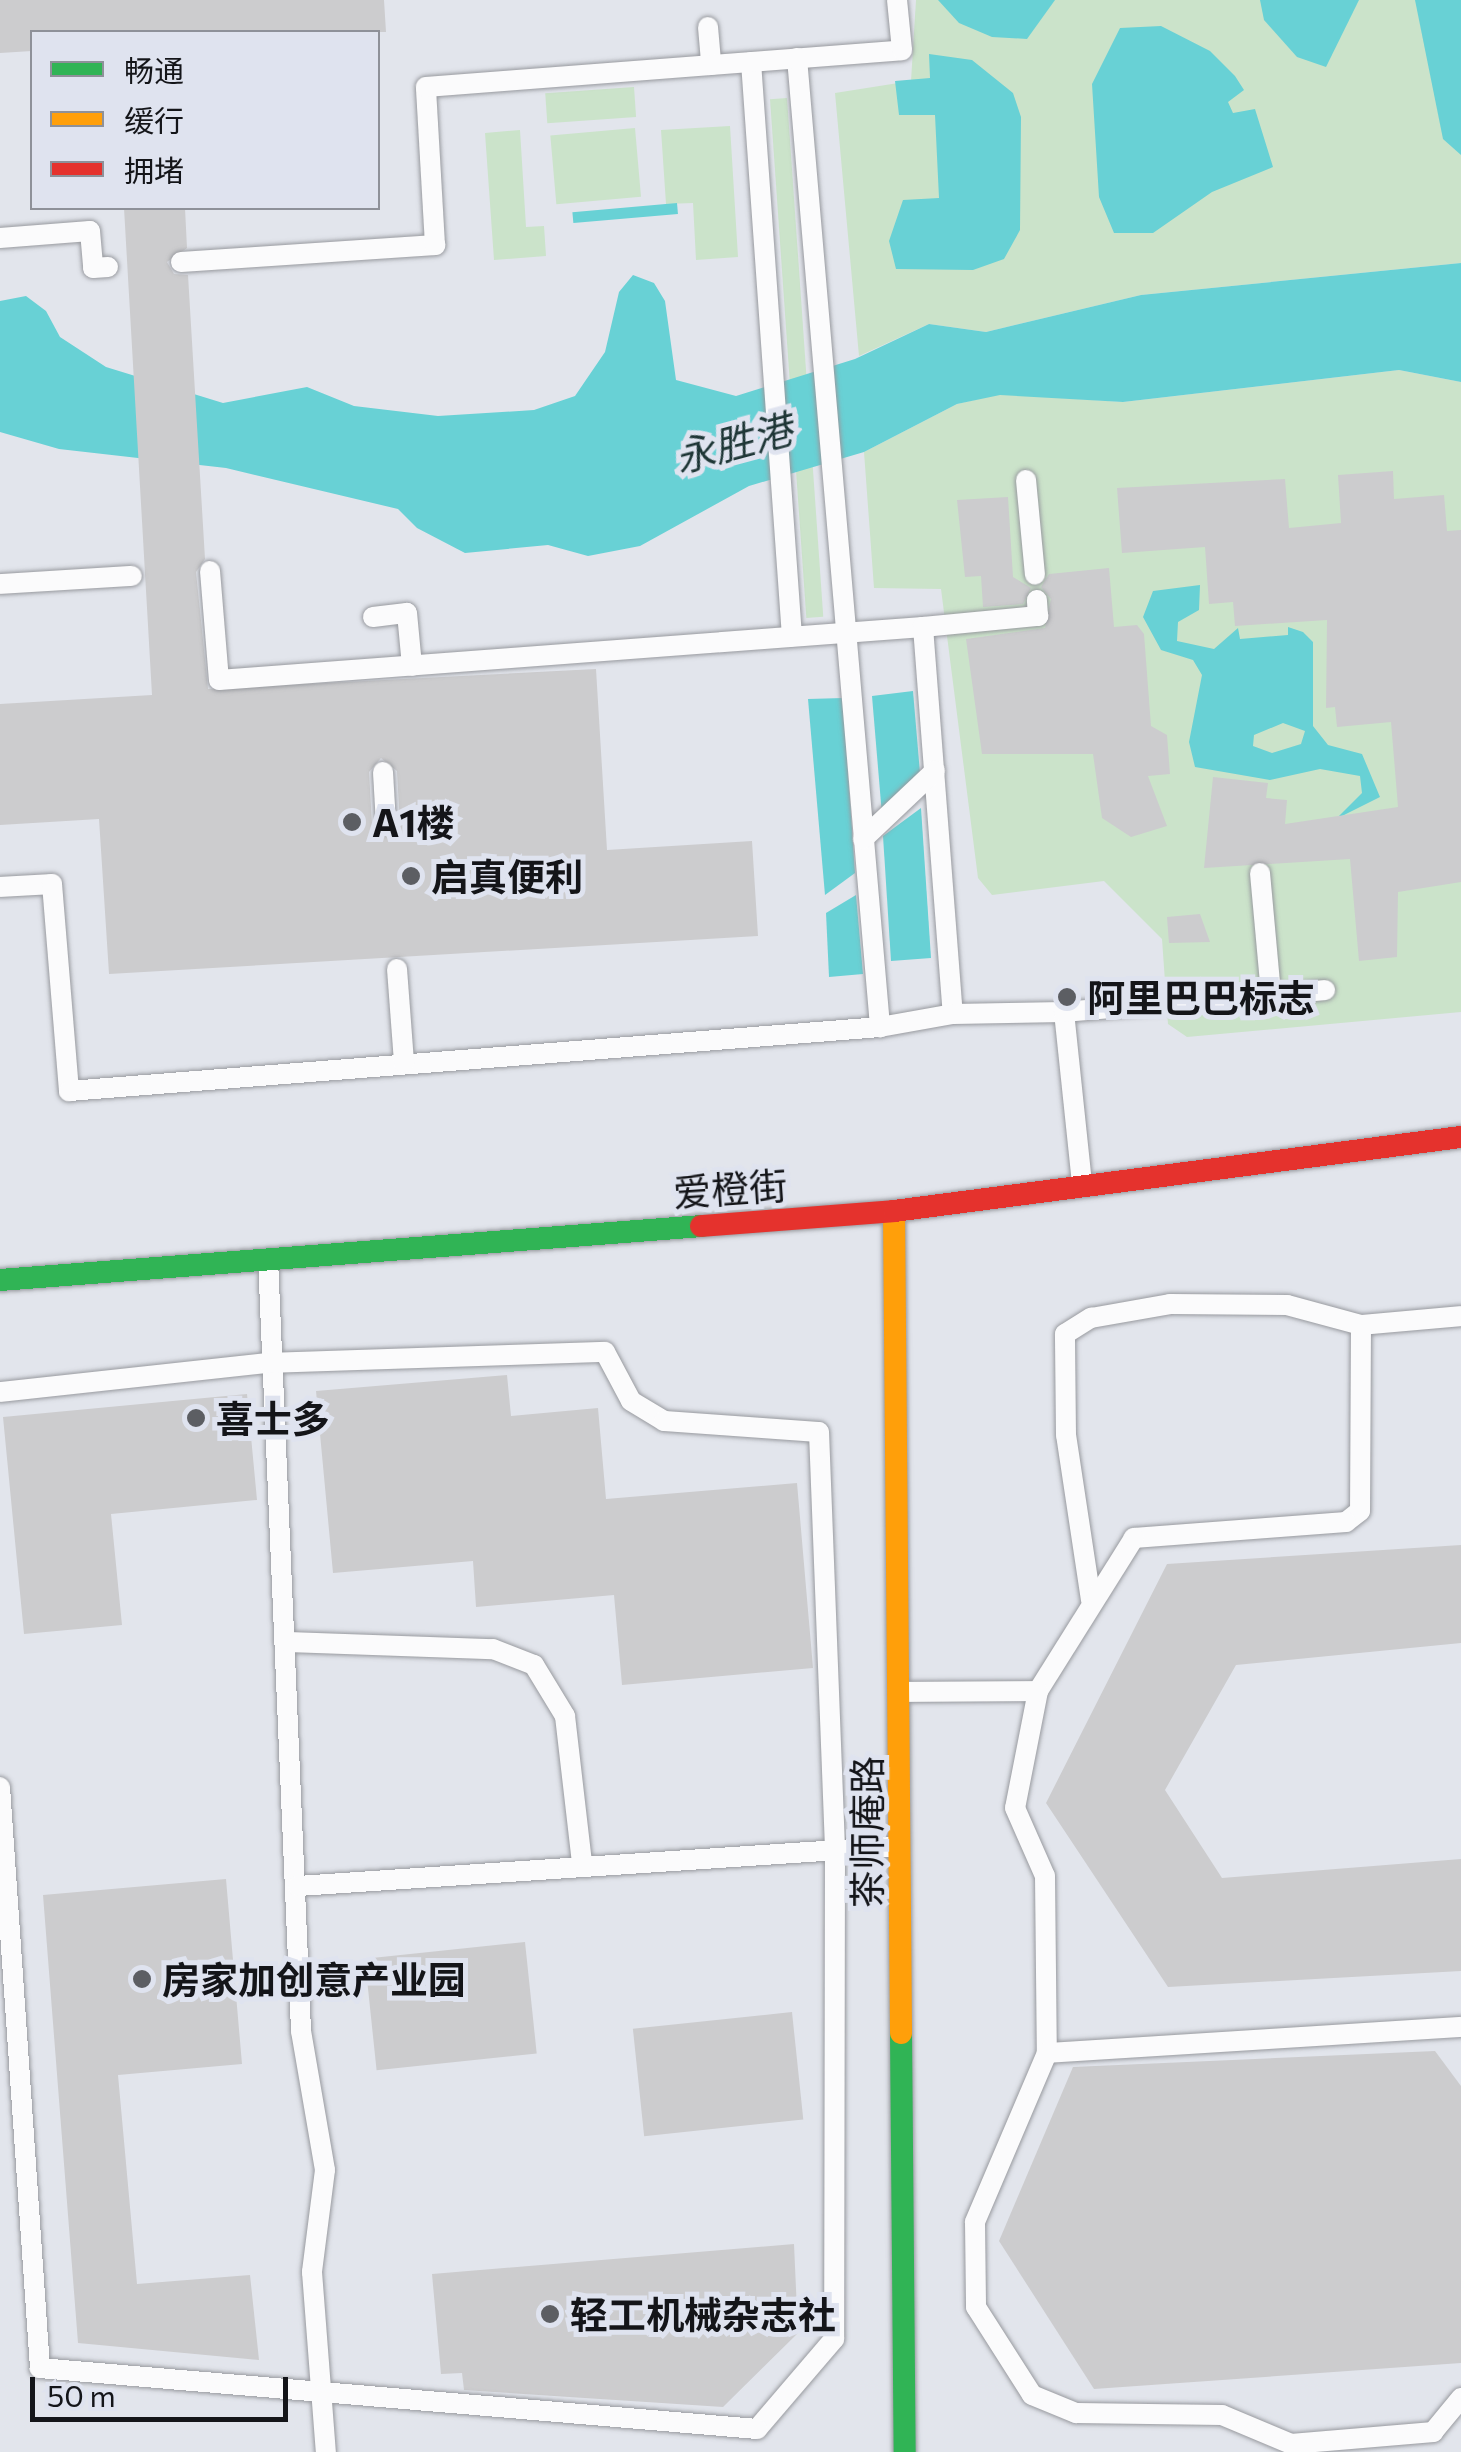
<!DOCTYPE html>
<html>
<head>
<meta charset="utf-8">
<style>
  body { margin:0 }
  #map { position:relative; width:1461px; height:2452px; overflow:hidden; background:#e2e5ec; font-family:Commissioner,"Noto Sans SC",sans-serif }
  div>[style] { position:absolute }
  [style*='--x'] { left:calc(var(--x)*1px); top:calc(var(--y)*1px); width:calc(var(--w)*1px); rotate:calc(var(--a)*1deg) }
  .green>* { inset:0; background:#cbe3ca; transform-origin:0 0 }
  .water>* { inset:0; background:#68d1d5; transform-origin:0 0 }
  .building>* { inset:0; background:#ccccce; transform-origin:0 0 }
  .roads { filter:drop-shadow(0 0 2px #989a9f) drop-shadow(0 0 2px #989a9f) }
  .lane>* { height:20px; margin:-10px; padding:0 10px; transform-origin:10px; border-radius:10px; background:#fbfbfc }
  .fast>* { height:22px; margin:-11px; padding:0 11px; transform-origin:11px; border-radius:11px; background:#30b455 }
  .slow>* { height:22px; margin:-11px; padding:0 11px; transform-origin:11px; border-radius:11px; background:#ff9f0a }
  .jam>* { height:22px; margin:-11px; padding:0 11px; transform-origin:11px; border-radius:11px; background:#e5322d }
  .dots>* { width:28px; height:28px; translate:-50% -50%; box-sizing:border-box; border:5px solid #dfe3ef; border-radius:50% }
  span { translate:-50% -50%; white-space:nowrap; text-align:center; line-height:1.15; -webkit-text-stroke:10px #dfe3ef; paint-order:stroke }
  .poi-label { font-size:38px; color:#141519; font-weight:700 }
  .left { translate:0 -50%; text-align:left }
  .street-label { font-size:38px; color:#141519 }
  .water-label { font-size:40px; color:#1e3636; font-style:italic }
  .legend { position:absolute; left:30px; top:30px; width:350px; height:180px; box-sizing:border-box; background:#dfe3ef; border:2px solid #8e9199; margin:0; padding:12px 18px; list-style:none; font-size:30px; color:#141519 }
  .legend li { display:flex; align-items:center; gap:20px; height:50px }
  .legend b { width:50px; border:2px solid #8e9199 }
  .scale { position:absolute; left:30px; top:2377px; width:258px; height:45px; box-sizing:border-box; border:5px solid #141519; border-top:0; padding-left:12px; font-size:30px; line-height:35px; white-space:nowrap; color:#141519; -webkit-text-stroke:8px #dfe3ef; paint-order:stroke }
</style>
</head>
<body>
<div id="map">
  <div class="green">
    <div style="clip-path:polygon(916px 0,1461px 0,1461px 263px,1141px 295px,986px 332px,929px 324px,859px 356px,835px 93px,911px 81px)"></div>
    <div style="left:634px;top:87px;width:30px;height:89px;rotate:86deg"></div>
    <div style="left:787px;top:98px;width:520px;height:17px;rotate:86deg"></div>
    <div style="clip-path:polygon(730px 126px,738px 257px,696px 260px,693px 203px,666px 204px,661px 130px)"></div>
    <div style="left:635px;top:128px;width:69px;height:85px;rotate:85deg"></div>
    <div style="clip-path:polygon(520px 130px,526px 227px,544px 226px,546px 256px,494px 260px,485px 133px)"></div>
    <div style="clip-path:polygon(1399px 370px,1461px 382px,1461px 1012px,1187px 1037px,1168px 1024px,1162px 939px,1104px 881px,992px 895px,978px 878px,941px 589px,874px 588px,864px 452px,957px 404px,1000px 394px,1123px 402px)"></div>
  </div>
  <div class="water">
    <div style="clip-path:polygon(938px 0,1055px 0,1027px 39px,992px 37px,959px 23px)"></div>
    <div style="clip-path:polygon(1260px 0,1359px 0,1326px 67px,1297px 57px,1264px 20px)"></div>
    <div style="clip-path:polygon(1415px 0,1461px 0,1461px 155px,1443px 139px)"></div>
    <div style="clip-path:polygon(1161px 26px,1210px 51px,1235px 76px,1244px 90px,1228px 102px,1233px 113px,1255px 109px,1273px 167px,1212px 192px,1153px 233px,1114px 233px,1099px 197px,1092px 84px,1120px 28px)"></div>
    <div style="clip-path:polygon(929px 54px,972px 60px,1013px 93px,1021px 117px,1020px 230px,1004px 259px,973px 270px,896px 269px,889px 241px,903px 200px,939px 198px,935px 115px,899px 115px,895px 81px,930px 78px)"></div>
    <div style="left:677px;top:203px;width:11px;height:105px;rotate:85deg"></div>
    <div style="clip-path:polygon(1461px 263px,1461px 382px,1399px 370px,1123px 402px,1000px 395px,957px 404px,864px 452px,749px 486px,640px 546px,588px 556px,548px 545px,465px 553px,417px 528px,398px 509px,226px 468px,59px 449px,0 432px,0 301px,26px 296px,46px 311px,60px 337px,106px 367px,223px 403px,307px 387px,354px 406px,438px 416px,534px 410px,575px 396px,605px 352px,619px 292px,633px 275px,654px 283px,665px 301px,676px 380px,736px 396px,855px 359px,929px 324px,986px 332px,1141px 295px)"></div>
    <div style="clip-path:polygon(evenodd,1200px 585px,1199px 610px,1178px 622px,1177px 641px,1214px 649px,1238px 628px,1240px 639px,1288px 635px,1288px 627px,1303px 632px,1313px 642px,1313px 726px,1328px 745px,1362px 754px,1380px 797px,1336px 819px,1362px 793px,1360px 776px,1320px 769px,1270px 780px,1195px 767px,1189px 742px,1202px 675px,1193px 660px,1161px 650px,1143px 617px,1153px 591px,1200px 585px,1283px 723px,1305px 731px,1301px 744px,1272px 753px,1253px 746px,1254px 735px,1283px 723px)"></div>
    <div style="clip-path:polygon(913px 691px,920px 773px,882px 815px,872px 696px)"></div>
    <div style="clip-path:polygon(843px 698px,855px 873px,825px 895px,808px 699px)"></div>
    <div style="clip-path:polygon(921px 808px,931px 958px,891px 961px,883px 836px)"></div>
    <div style="clip-path:polygon(856px 895px,863px 974px,829px 977px,826px 913px)"></div>
  </div>
  <div class="building">
    <div style="clip-path:polygon(0 0,384px 0,386px 32px,32px 32px,32px 51px,0 53px)"></div>
    <div style="clip-path:polygon(evenodd,124px 208px,185px 208px,187px 248px,167px 262px,174px 274px,188px 275px,205px 559px,196px 572px,208px 689px,596px 669px,607px 850px,752px 841px,758px 936px,109px 974px,99px 819px,0 825px,0 704px,152px 695px,124px 208px,381px 758px,397px 771px,400px 824px,388px 838px,372px 825px,369px 772px,381px 758px)"></div>
    <div style="clip-path:polygon(1393px 471px,1394px 499px,1444px 495px,1447px 531px,1461px 530px,1461px 882px,1398px 892px,1397px 957px,1359px 961px,1350px 859px,1204px 868px,1213px 777px,1268px 783px,1266px 798px,1287px 800px,1285px 824px,1398px 807px,1391px 722px,1337px 727px,1335px 707px,1326px 708px,1327px 620px,1235px 626px,1233px 602px,1209px 604px,1205px 547px,1122px 553px,1117px 488px,1285px 479px,1289px 528px,1341px 523px,1338px 475px)"></div>
    <div style="clip-path:polygon(1008px 497px,1013px 577px,1031px 588px,1023px 604px,983px 607px,981px 576px,965px 577px,957px 500px)"></div>
    <div style="clip-path:polygon(1109px 568px,1114px 627px,1137px 625px,1144px 634px,1151px 726px,1167px 735px,1170px 774px,1148px 776px,1167px 826px,1131px 837px,1102px 818px,1093px 754px,982px 754px,966px 639px,1045px 628px,1051px 599px,1041px 587px,1049px 574px)"></div>
    <div style="clip-path:polygon(1200px 914px,1210px 942px,1169px 943px,1167px 917px)"></div>
    <div style="clip-path:polygon(507px 1375px,511px 1416px,598px 1408px,606px 1499px,797px 1483px,813px 1668px,622px 1685px,614px 1595px,476px 1607px,473px 1561px,333px 1573px,316px 1391px)"></div>
    <div style="clip-path:polygon(247px 1394px,257px 1500px,111px 1514px,122px 1625px,24px 1634px,3px 1417px)"></div>
    <div style="clip-path:polygon(1461px 1545px,1461px 1643px,1236px 1665px,1165px 1790px,1222px 1878px,1461px 1859px,1461px 1971px,1168px 1987px,1046px 1803px,1167px 1564px)"></div>
    <div style="clip-path:polygon(226px 1879px,242px 2064px,118px 2075px,137px 2284px,250px 2275px,259px 2360px,78px 2343px,43px 1895px)"></div>
    <div style="left:525px;top:1942px;width:112px;height:161px;rotate:84deg"></div>
    <div style="left:792px;top:2012px;width:108px;height:160px;rotate:84deg"></div>
    <div style="clip-path:polygon(1435px 2051px,1461px 2086px,1461px 2363px,1094px 2389px,999px 2241px,1073px 2067px)"></div>
    <div style="clip-path:polygon(794px 2244px,798px 2333px,723px 2407px,464px 2390px,462px 2373px,441px 2374px,432px 2274px)"></div>
  </div>
  <div class="roads">
    <div class="lane">
      <div style="--x:708;--y:27;--w:38;--a:85"></div>
      <div style="--x:797;--y:58;--w:973;--a:85.1"></div>
      <div style="--x:751;--y:62;--w:576;--a:85.92"></div>
      <div style="--x:0;--y:238;--w:90;--a:-4.4"></div>
      <div style="--x:90;--y:231;--w:37;--a:85"></div>
      <div style="--x:93;--y:268;--w:15;--a:-4"></div>
      <div style="--x:181;--y:262;--w:255;--a:-3.8"></div>
      <div style="--x:435;--y:245;--w:158;--a:-93.3"></div>
      <div style="--x:426;--y:87;--w:477;--a:-4.4"></div>
      <div style="--x:902;--y:50;--w:50;--a:-95.7"></div>
      <div style="--x:1026;--y:480;--w:95;--a:84.6"></div>
      <div style="--x:210;--y:571;--w:109;--a:85.3"></div>
      <div style="--x:219;--y:680;--w:706;--a:-4.31"></div>
      <div style="--x:923;--y:627;--w:388;--a:85.6"></div>
      <div style="--x:0;--y:584;--w:132;--a:-3.5"></div>
      <div style="--x:373;--y:617;--w:34;--a:-7"></div>
      <div style="--x:407;--y:613;--w:53;--a:84.6"></div>
      <div style="--x:923;--y:627;--w:116;--a:-5.5"></div>
      <div style="--x:1038;--y:616;--w:16;--a:-94"></div>
      <div style="--x:383;--y:772;--w:52;--a:86.7"></div>
      <div style="--x:863;--y:839;--w:99;--a:-43.4"></div>
      <div style="--x:1260;--y:873;--w:122;--a:84.8"></div>
      <div style="--x:0;--y:887;--w:52;--a:-3.3"></div>
      <div style="--x:52;--y:884;--w:208;--a:85.3"></div>
      <div style="--x:69;--y:1091;--w:814;--a:-4.51"></div>
      <div style="--x:880;--y:1027;--w:74;--a:-10.1"></div>
      <div style="--x:953;--y:1014;--w:111;--a:-1"></div>
      <div style="--x:1064;--y:1012;--w:172;--a:84"></div>
      <div style="--x:397;--y:969;--w:94;--a:85.7"></div>
      <div style="--x:1064;--y:1012;--w:262;--a:-4.8"></div>
      <div style="--x:268;--y:1259;--w:773;--a:87.55"></div>
      <div style="--x:301;--y:2031;--w:141;--a:80.2"></div>
      <div style="--x:325;--y:2170;--w:103;--a:97.3"></div>
      <div style="--x:312;--y:2272;--w:181;--a:85.6"></div>
      <div style="--x:1361;--y:1325;--w:100;--a:-5.1"></div>
      <div style="--x:0;--y:1392;--w:271;--a:-6.2"></div>
      <div style="--x:269;--y:1363;--w:336;--a:-1.9"></div>
      <div style="--x:605;--y:1352;--w:55;--a:62"></div>
      <div style="--x:631;--y:1401;--w:39;--a:31"></div>
      <div style="--x:664;--y:1421;--w:155;--a:4.1"></div>
      <div style="--x:819;--y:1432;--w:414;--a:87.8"></div>
      <div style="--x:835;--y:1846;--w:493;--a:90.1"></div>
      <div style="--x:834;--y:2339;--w:118;--a:130.5"></div>
      <div style="--x:757;--y:2429;--w:720;--a:-175.14"></div>
      <div style="--x:40;--y:2368;--w:582;--a:-93.94"></div>
      <div style="--x:1091;--y:1600;--w:167;--a:-98.6"></div>
      <div style="--x:1066;--y:1435;--w:101;--a:-90.6"></div>
      <div style="--x:1065;--y:1334;--w:31;--a:-32"></div>
      <div style="--x:1091;--y:1318;--w:80;--a:-10"></div>
      <div style="--x:1170;--y:1304;--w:117;--a:0.5"></div>
      <div style="--x:1287;--y:1305;--w:77;--a:15.1"></div>
      <div style="--x:1361;--y:1325;--w:186;--a:90.3"></div>
      <div style="--x:1360;--y:1511;--w:18;--a:142"></div>
      <div style="--x:1346;--y:1522;--w:213;--a:175.7"></div>
      <div style="--x:1134;--y:1538;--w:181;--a:122.1"></div>
      <div style="--x:1038;--y:1691;--w:119;--a:101.1"></div>
      <div style="--x:1015;--y:1808;--w:74;--a:66.2"></div>
      <div style="--x:1045;--y:1876;--w:177;--a:89.4"></div>
      <div style="--x:1047;--y:2053;--w:415;--a:-3.6"></div>
      <div style="--x:288;--y:1642;--w:205;--a:2"></div>
      <div style="--x:493;--y:1649;--w:44;--a:21.3"></div>
      <div style="--x:534;--y:1665;--w:60;--a:58.7"></div>
      <div style="--x:565;--y:1716;--w:149;--a:83.4"></div>
      <div style="--x:900;--y:1692;--w:138;--a:-0.4"></div>
      <div style="--x:298;--y:1886;--w:602;--a:-3.81"></div>
      <div style="--x:1047;--y:2053;--w:184;--a:113.1"></div>
      <div style="--x:975;--y:2222;--w:85;--a:89.3"></div>
      <div style="--x:976;--y:2307;--w:104;--a:57.5"></div>
      <div style="--x:1032;--y:2395;--w:48;--a:22.2"></div>
      <div style="--x:1076;--y:2413;--w:146;--a:0.8"></div>
      <div style="--x:1222;--y:2415;--w:75;--a:22.8"></div>
      <div style="--x:1291;--y:2444;--w:143;--a:-4.8"></div>
      <div style="--x:1433;--y:2432;--w:44;--a:-50.5"></div>
    </div>
    <div class="fast">
      <div style="--x:0;--y:1280;--w:703;--a:-4.4"></div>
      <div style="--x:901;--y:2033;--w:419;--a:89.5"></div>
    </div>
    <div class="slow">
      <div style="--x:894;--y:1211;--w:822;--a:89.51"></div>
    </div>
    <div class="jam">
      <div style="--x:701;--y:1226;--w:194;--a:-4.4"></div>
      <div style="--x:894;--y:1211;--w:572;--a:-7.44"></div>
    </div>
  </div>
  <div class="dots">
    <div style="left:352px;top:822px;background:#5c5e63"></div>
    <div style="left:411px;top:876px;background:#5c5e63"></div>
    <div style="left:1067px;top:997px;background:#5c5e63"></div>
    <div style="left:196px;top:1418px;background:#5c5e63"></div>
    <div style="left:142px;top:1979px;background:#5c5e63"></div>
    <div style="left:550px;top:2314px;background:#5c5e63"></div>
  </div>
  <div class="poi-label">
    <span class="left" style="left:372px;top:822px">A1楼</span>
    <span class="left" style="left:431px;top:876px">启真便利</span>
    <span class="left" style="left:1087px;top:997px">阿里巴巴标志</span>
    <span class="left" style="left:216px;top:1418px">喜士多</span>
    <span class="left" style="left:162px;top:1979px">房家加创意产业园</span>
    <span class="left" style="left:570px;top:2314px">轻工机械杂志社</span>
  </div>
  <div class="street-label">
    <span style="left:730px;top:1188px;rotate:-4deg">爱橙街</span>
    <span style="left:866px;top:1832px;rotate:-90deg">茶师庵路</span>
  </div>
  <div class="water-label">
    <span style="left:733px;top:442px;rotate:-15deg">永胜港</span>
  </div>
  <ul class="legend">
  <li><b style="height:12px;background:#30b455"></b>畅通</li>
  <li><b style="height:12px;background:#ff9f0a"></b>缓行</li>
  <li><b style="height:12px;background:#e5322d"></b>拥堵</li>
  </ul>
  <div class="scale">50 m</div>
</div>
</body>
</html>
